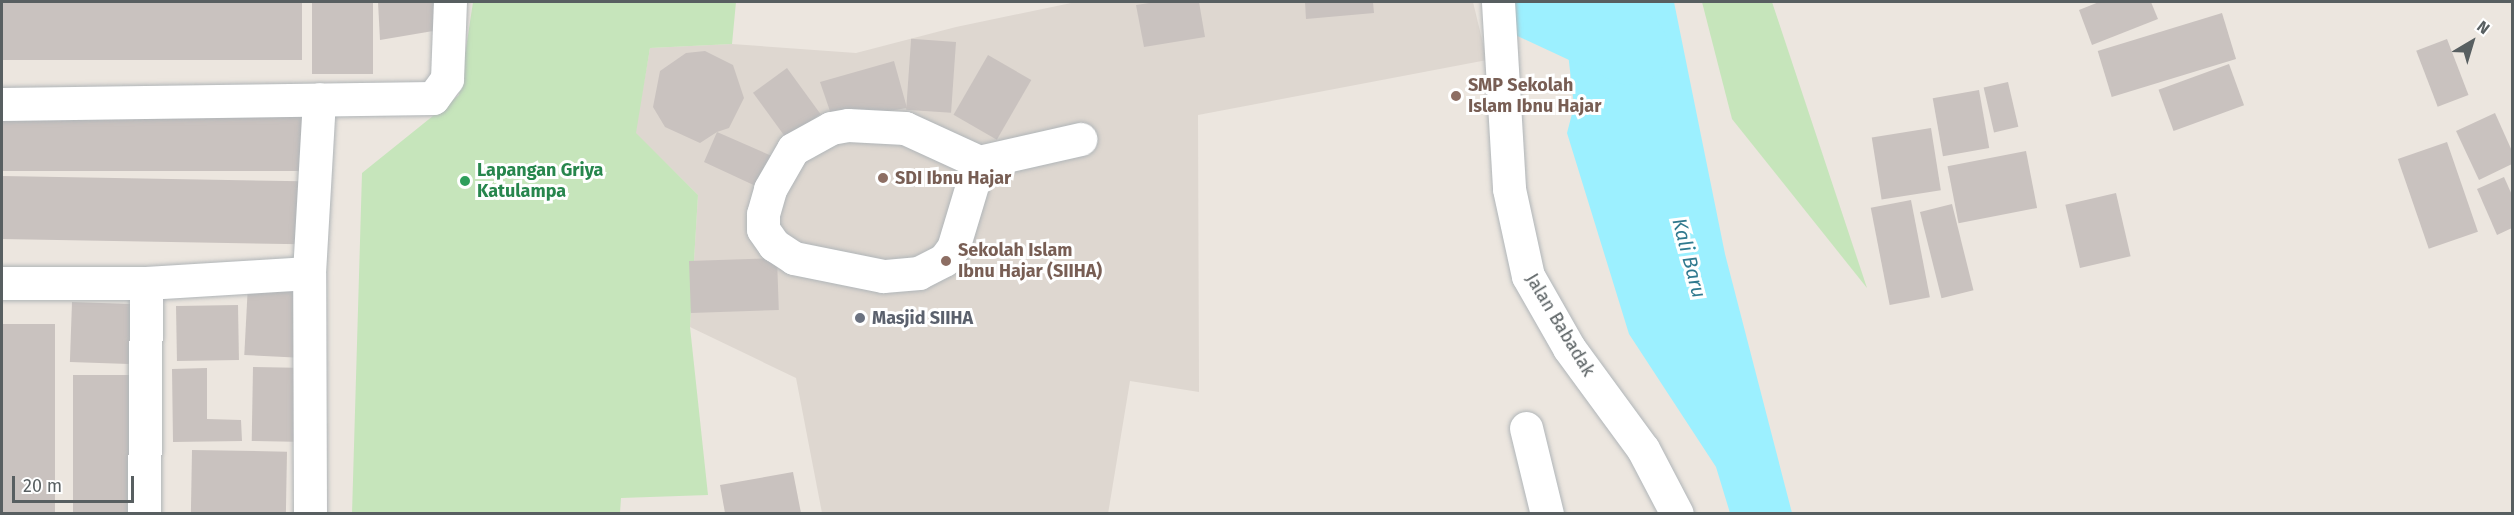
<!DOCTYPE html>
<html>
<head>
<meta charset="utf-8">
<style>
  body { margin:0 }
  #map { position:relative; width:2514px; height:515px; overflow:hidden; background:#ece6df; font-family:"Fira Sans",sans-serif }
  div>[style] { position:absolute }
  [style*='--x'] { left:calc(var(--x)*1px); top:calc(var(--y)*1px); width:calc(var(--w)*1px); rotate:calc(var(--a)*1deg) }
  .education>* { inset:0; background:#ded7d0 }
  .green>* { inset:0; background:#c6e5bb }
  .water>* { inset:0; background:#9cf0ff }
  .river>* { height:74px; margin:-37px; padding:0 37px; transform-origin:37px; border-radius:37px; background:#9cf0ff }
  .building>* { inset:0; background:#c9c2bf; transform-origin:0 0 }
  .roads { filter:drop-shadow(0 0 2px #b0b5b8) drop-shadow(0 0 2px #b0b5b8) }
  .minor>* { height:33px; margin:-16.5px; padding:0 16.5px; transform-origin:16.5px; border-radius:16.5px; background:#fff }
  .dots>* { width:16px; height:16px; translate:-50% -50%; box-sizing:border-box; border:3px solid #fff; border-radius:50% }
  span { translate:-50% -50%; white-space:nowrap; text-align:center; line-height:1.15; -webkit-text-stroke:6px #fff; paint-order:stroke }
  .education-label { font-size:18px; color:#785e54; font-weight:700 }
  .left { translate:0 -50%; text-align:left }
  .leisure-label { font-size:18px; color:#27864d; font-weight:700 }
  .worship-label { font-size:18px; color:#5b616d; font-weight:700 }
  .street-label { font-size:18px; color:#585f61 }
  .water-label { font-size:20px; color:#30798e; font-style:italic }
  .frame { position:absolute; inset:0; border:3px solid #585f61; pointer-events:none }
  .north { position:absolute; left:2442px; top:12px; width:60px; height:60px; -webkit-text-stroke:4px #fff; paint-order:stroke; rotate:38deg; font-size:16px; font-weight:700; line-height:24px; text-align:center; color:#585f61 }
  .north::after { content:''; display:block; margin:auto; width:21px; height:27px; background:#585f61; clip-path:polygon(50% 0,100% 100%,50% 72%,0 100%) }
  .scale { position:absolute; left:12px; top:476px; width:122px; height:27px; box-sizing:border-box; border:3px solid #585f61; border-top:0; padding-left:8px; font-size:18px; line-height:21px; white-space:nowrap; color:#585f61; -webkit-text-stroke:4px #fff; paint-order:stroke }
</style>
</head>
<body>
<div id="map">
  <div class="education">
    <div style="clip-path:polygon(1076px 2px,1473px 2px,1487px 60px,1198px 115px,1199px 392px,1130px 381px,1108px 514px,822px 513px,796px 378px,690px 327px,698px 195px,635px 133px,650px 48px,732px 44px,856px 53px,956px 27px)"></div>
  </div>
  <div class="green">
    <div style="clip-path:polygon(473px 2px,736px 2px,732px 44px,650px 48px,636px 133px,698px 195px,690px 327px,708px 495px,621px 498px,620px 513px,352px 514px,362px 173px,459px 95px)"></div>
    <div style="clip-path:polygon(1702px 2px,1772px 2px,1867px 288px,1732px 119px)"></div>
  </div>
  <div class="water">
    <div style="clip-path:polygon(1578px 2px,1674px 2px,1725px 254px,1792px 513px,1730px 513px,1716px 467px,1629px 334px,1567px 133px,1574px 106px,1564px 18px)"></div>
  </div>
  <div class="river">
    <div style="--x:1532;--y:2;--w:109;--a:24.9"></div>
  </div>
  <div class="building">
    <div style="left:2px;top:2px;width:300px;height:58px"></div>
    <div style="left:312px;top:2px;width:61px;height:72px"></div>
    <div style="clip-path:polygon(378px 2px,437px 2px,439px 30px,380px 40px)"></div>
    <div style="clip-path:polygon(1156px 2px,1199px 2px,1205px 37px,1144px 47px,1136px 5px)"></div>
    <div style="clip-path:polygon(1305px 2px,1373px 2px,1374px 13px,1306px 19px)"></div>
    <div style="clip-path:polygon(2099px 2px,2151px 2px,2158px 19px,2092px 45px,2079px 10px)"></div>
    <div style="left:2222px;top:13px;width:48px;height:130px;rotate:73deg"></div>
    <div style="left:2447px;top:39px;width:60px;height:33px;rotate:69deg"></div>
    <div style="left:956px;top:42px;width:71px;height:45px;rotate:94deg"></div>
    <div style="clip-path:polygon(705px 51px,733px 65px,744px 98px,729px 128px,717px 132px,774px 157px,760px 188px,704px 162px,717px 132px,700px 143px,665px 127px,653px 107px,660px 71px,686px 53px)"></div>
    <div style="left:988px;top:55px;width:50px;height:69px;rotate:30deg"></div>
    <div style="clip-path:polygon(894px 61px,907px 108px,833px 120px,820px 82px)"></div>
    <div style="left:2229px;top:64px;width:44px;height:75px;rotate:70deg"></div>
    <div style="left:787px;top:68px;width:57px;height:42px;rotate:54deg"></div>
    <div style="left:2008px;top:82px;width:46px;height:25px;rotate:77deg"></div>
    <div style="left:1979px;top:90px;width:59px;height:47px;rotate:80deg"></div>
    <div style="left:2px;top:108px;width:300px;height:63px"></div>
    <div style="clip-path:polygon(2495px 113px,2512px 151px,2512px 164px,2479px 180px,2456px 131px)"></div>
    <div style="left:1931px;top:128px;width:63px;height:60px;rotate:81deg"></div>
    <div style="left:2447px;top:142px;width:95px;height:52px;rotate:71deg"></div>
    <div style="left:2026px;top:151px;width:58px;height:80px;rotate:79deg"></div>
    <div style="left:2px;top:176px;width:300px;height:63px;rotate:1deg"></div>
    <div style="clip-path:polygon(2504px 177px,2512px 195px,2512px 228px,2497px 235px,2477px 189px)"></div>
    <div style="left:2116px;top:193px;width:65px;height:52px;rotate:77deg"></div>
    <div style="left:1911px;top:200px;width:99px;height:41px;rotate:79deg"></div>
    <div style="left:1952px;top:204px;width:89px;height:33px;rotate:76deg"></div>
    <div style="left:777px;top:258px;width:52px;height:88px;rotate:88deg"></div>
    <div style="left:248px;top:284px;width:55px;height:71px;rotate:3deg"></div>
    <div style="left:72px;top:302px;width:59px;height:60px;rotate:2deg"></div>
    <div style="left:238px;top:305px;width:55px;height:62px;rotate:89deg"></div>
    <div style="left:2px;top:324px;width:53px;height:189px"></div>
    <div style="left:253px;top:367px;width:55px;height:74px;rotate:1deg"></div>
    <div style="clip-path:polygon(207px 368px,207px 419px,241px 420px,242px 441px,173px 442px,172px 369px)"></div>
    <div style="left:73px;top:375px;width:57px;height:138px"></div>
    <div style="left:192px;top:450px;width:95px;height:63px;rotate:1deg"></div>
    <div style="clip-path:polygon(793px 472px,801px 513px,725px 513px,720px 485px)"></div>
  </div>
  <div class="roads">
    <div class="minor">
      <div style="--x:1498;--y:2;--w:187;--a:86.6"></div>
      <div style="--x:1509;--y:189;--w:89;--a:77.7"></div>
      <div style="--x:1528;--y:276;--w:83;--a:60.3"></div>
      <div style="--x:1569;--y:348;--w:125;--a:53.8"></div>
      <div style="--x:1643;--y:449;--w:73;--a:62.4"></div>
      <div style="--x:2;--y:104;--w:431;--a:-0.8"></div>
      <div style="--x:433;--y:98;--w:24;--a:-54"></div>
      <div style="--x:447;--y:79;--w:77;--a:-87.8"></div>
      <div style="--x:979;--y:162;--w:90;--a:106.8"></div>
      <div style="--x:953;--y:248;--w:15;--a:127"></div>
      <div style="--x:944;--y:260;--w:28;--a:153"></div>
      <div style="--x:919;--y:273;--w:36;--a:175"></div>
      <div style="--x:883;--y:276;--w:91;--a:-168.6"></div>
      <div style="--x:794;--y:258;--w:24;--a:-147"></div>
      <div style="--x:774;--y:245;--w:19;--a:-125"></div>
      <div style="--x:763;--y:229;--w:15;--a:-90"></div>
      <div style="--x:763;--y:214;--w:26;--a:-74"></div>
      <div style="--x:770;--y:189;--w:46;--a:-60.1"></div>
      <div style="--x:793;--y:149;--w:43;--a:-28.9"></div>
      <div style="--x:831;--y:128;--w:17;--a:-10"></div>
      <div style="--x:848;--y:125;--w:57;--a:3"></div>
      <div style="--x:905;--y:128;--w:81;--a:24.7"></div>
      <div style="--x:979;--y:162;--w:104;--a:-12.8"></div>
      <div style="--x:2;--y:283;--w:144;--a:0"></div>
      <div style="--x:146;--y:283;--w:163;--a:-3.5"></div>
      <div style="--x:1526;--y:428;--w:89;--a:76.3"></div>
      <div style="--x:144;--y:514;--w:231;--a:-89.5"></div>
      <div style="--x:310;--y:514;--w:241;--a:-90.2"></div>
      <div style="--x:309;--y:273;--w:174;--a:-86.7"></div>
    </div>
  </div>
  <div class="dots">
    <div style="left:1456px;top:96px;background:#8d6e63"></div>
    <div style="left:883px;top:178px;background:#8d6e63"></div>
    <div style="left:465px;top:181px;background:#2e9e5b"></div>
    <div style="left:946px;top:261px;background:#8d6e63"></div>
    <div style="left:860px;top:318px;background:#6b7280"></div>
  </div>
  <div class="education-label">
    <span class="left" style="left:1468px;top:96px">SMP Sekolah<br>Islam Ibnu Hajar</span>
    <span class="left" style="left:895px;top:178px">SDI Ibnu Hajar</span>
    <span class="left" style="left:958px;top:261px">Sekolah Islam<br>Ibnu Hajar (SIIHA)</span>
  </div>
  <div class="leisure-label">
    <span class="left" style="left:477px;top:181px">Lapangan Griya<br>Katulampa</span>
  </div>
  <div class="worship-label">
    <span class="left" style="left:872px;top:318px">Masjid SIIHA</span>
  </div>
  <div class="street-label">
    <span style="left:1560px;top:325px;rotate:59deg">Jalan Babadak</span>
  </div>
  <div class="water-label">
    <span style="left:1689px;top:258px;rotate:75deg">Kali Baru</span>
  </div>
  <div class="frame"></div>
  <div class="north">N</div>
  <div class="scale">20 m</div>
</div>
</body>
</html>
